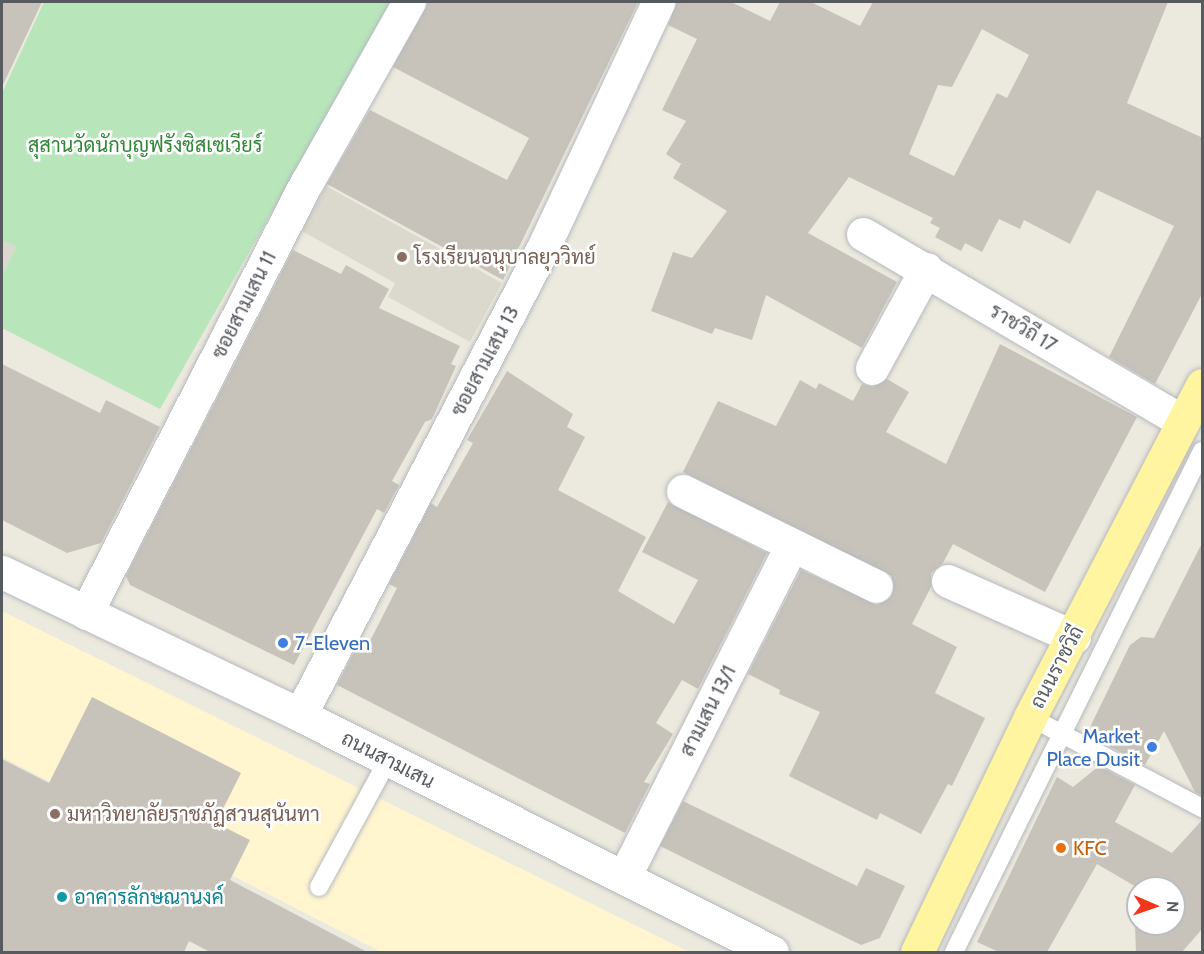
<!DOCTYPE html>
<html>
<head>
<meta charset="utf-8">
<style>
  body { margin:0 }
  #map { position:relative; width:1204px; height:954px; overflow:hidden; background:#ece9de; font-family:Cabin,Sarabun,sans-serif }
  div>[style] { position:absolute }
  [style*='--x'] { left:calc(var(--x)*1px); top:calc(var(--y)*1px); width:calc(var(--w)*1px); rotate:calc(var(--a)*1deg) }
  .commercial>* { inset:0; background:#fff6d0 }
  .education>* { inset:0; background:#dbd9cd }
  .green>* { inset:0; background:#b8e6ba }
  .building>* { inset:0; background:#c7c3bb }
  .roads { filter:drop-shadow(0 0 2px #b6b9be) drop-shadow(0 0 2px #b6b9be) }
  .service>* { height:18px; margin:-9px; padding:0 9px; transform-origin:9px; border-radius:9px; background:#fff }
  .minor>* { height:33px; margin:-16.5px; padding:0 16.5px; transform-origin:16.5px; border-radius:16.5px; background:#fff }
  .secondary>* { height:33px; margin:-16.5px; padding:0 16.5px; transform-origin:16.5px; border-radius:16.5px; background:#fff }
  .primary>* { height:33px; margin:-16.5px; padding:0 16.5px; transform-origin:16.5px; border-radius:16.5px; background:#fff4a0 }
  .dots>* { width:16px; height:16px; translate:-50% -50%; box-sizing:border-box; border:3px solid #fff; border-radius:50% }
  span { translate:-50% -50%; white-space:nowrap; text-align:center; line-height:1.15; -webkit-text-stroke:5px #fff; paint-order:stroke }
  .park-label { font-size:20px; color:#2f8737 }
  .education-label { font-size:20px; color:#785e54 }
  .left { translate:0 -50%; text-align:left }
  .street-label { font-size:20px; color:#575b60 }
  .shop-label { font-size:20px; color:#366cbe }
  .right { translate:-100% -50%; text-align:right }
  .food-label { font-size:20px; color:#c56008 }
  .culture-label { font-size:20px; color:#0d838f }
  .frame { position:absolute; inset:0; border:3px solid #575b60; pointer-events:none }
  .north { position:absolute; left:1126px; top:876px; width:60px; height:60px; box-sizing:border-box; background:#fff; border:2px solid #bcbdbf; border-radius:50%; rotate:92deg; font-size:16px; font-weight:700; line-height:24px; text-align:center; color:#575b60 }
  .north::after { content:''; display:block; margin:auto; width:21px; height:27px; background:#f3371c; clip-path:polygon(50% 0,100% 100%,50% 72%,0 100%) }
</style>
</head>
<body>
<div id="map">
  <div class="commercial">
    <div style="clip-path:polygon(2px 611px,689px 952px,381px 952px,2px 757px)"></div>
  </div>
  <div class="education">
    <div style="clip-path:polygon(326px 186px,502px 283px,470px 342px,388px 297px,395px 283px,302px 231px)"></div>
    <div style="clip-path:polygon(2px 240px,16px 247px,2px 276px)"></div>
  </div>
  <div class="green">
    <div style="clip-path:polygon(44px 2px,391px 2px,160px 409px,2px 328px,2px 276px,16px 247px,2px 240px,2px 93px)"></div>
  </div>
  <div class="building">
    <div style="clip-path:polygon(2px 2px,42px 2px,2px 87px)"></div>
    <div style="clip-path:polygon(428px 2px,638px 2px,503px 280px,327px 184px,370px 110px,507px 180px,529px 138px,393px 67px)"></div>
    <div style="clip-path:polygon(evenodd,677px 2px,731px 2px,770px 21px,780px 2px,811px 2px,860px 26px,873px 2px,1168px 2px,1127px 103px,1203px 138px,1203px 292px,1155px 384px,1109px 357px,1174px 226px,1097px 190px,1070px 244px,1024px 220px,1020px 229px,999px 219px,982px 252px,965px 243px,961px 251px,935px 237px,940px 228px,930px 223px,933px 218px,849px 177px,808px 233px,897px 282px,862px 348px,766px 295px,752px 340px,715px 328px,712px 334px,651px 311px,673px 252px,692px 258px,727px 211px,673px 178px,681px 164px,666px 154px,686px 121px,662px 110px,697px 39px,668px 25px,677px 2px,982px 29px,1029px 55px,1007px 98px,997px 93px,954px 176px,909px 154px,938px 85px,952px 87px,982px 29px)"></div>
    <div style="clip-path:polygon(293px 250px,341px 274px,346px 265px,389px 289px,379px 308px,460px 346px,451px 364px,456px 366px,432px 419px,425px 422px,392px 481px,399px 485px,384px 513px,377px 509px,294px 665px,130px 585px,126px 576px)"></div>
    <div style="clip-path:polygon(1000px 344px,1137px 417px,1045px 592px,953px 544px,943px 563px,931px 573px,931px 587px,912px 624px,957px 647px,935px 693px,985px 718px,952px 786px,948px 784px,921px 834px,880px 813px,877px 820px,789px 776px,820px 712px,779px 694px,780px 690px,748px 674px,801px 570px,877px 605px,892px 595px,892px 576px,683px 472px,718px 401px,776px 426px,800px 380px,816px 389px,819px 383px,853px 401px,862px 384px,873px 387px,887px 379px,909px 392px,886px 432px,946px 464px)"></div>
    <div style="clip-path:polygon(2px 364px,100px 413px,106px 400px,160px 427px,101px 543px,67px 553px,2px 520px)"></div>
    <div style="clip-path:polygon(507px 371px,573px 414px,567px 427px,585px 437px,558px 490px,646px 537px,618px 591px,674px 624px,698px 580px,642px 552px,668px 502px,767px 553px,698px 689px,682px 680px,656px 723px,673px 734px,644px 782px,650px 784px,625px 833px,337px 685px,362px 637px,370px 641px,397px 588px,389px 584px,431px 503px,437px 507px,473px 443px,467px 440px)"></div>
    <div style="clip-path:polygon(1203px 541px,1203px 796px,1195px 792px,1164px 731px,1145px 765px,1099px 741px,1091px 725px,1130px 645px,1141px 637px,1154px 638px)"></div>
    <div style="clip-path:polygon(92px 697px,241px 773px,216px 823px,250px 840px,230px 880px,367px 952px,210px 952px,189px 941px,184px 952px,2px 952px,2px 759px,49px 783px)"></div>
    <div style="clip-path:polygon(1099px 766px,1135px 785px,1115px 822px,1172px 853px,1203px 819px,1203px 928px,1182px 952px,1136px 952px,1134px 901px,1138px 898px,1138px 924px,1174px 924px,1174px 888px,1138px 888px,1097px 864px,1047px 952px,999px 952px,977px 942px,1057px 777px,1073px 787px)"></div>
    <div style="clip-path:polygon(683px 801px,857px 886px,866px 868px,905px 886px,880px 938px,861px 945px,660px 846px)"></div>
  </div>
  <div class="roads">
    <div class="service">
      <div style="--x:1030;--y:717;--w:195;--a:27.9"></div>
      <div style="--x:319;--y:887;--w:145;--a:-61.5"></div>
      <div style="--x:954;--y:952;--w:559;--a:-63.66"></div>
    </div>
    <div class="minor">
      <div style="--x:863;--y:234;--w:371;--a:30.4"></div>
      <div style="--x:872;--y:368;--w:113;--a:-61.4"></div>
      <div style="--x:683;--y:491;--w:215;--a:26.2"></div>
      <div style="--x:948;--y:581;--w:138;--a:24"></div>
      <div style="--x:86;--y:613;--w:484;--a:-62.9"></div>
      <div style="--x:307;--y:182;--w:207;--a:-60.5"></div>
      <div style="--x:300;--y:715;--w:526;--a:-62.51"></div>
      <div style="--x:543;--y:248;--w:272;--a:-64.9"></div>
      <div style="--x:624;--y:877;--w:372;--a:-63.2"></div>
    </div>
    <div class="secondary">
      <div style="--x:2;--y:572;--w:331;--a:25.6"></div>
      <div style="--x:300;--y:715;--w:528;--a:26.66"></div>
    </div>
    <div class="primary">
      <div style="--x:917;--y:952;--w:261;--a:-64.3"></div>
      <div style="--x:1030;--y:717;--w:374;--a:-62.6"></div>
    </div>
  </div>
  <div class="dots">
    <div style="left:402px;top:257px;background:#8d6e63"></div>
    <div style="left:283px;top:643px;background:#3f7fe0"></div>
    <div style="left:1152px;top:747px;background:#3f7fe0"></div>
    <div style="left:55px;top:814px;background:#8d6e63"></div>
    <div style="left:1061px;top:848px;background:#e8710a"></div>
    <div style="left:62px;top:897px;background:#0f9aa8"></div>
  </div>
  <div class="park-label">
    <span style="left:145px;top:145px">สุสานวัดนักบุญฟรังซิสเซเวียร์</span>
  </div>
  <div class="education-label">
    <span class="left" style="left:414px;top:257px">โรงเรียนอนุบาลยุววิทย์</span>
    <span class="left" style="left:67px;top:814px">มหาวิทยาลัยราชภัฏสวนสุนันทา</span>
  </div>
  <div class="street-label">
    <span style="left:244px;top:305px;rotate:-63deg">ซอยสามเสน 11</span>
    <span style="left:1023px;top:328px;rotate:31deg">ราชวิถี 17</span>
    <span style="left:485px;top:361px;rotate:-62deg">ซอยสามเสน 13</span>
    <span style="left:1057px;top:667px;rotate:-62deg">ถนนราชวิถี</span>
    <span style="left:708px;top:711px;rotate:-63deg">สามเสน 13/1</span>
    <span style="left:388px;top:760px;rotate:27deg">ถนนสามเสน</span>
  </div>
  <div class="shop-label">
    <span class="left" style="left:295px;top:643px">7-Eleven</span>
    <span class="right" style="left:1140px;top:748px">Market<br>Place Dusit</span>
  </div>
  <div class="food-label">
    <span class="left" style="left:1073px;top:848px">KFC</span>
  </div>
  <div class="culture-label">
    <span class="left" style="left:74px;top:897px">อาคารลักษณานงค์</span>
  </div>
  <div class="frame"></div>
  <div class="north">N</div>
</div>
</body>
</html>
